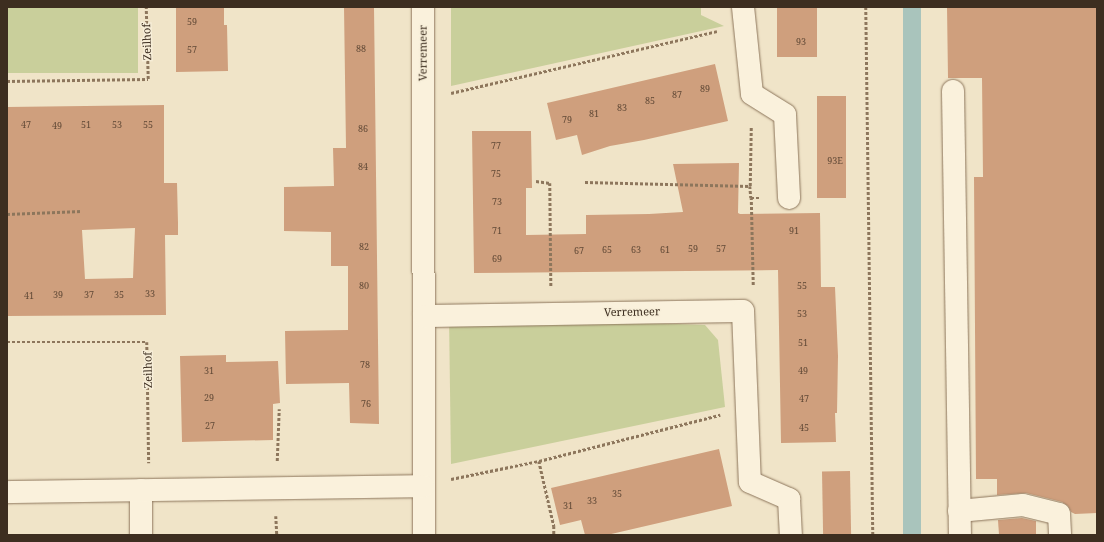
<!DOCTYPE html>
<html>
<head>
<meta charset="utf-8">
<style>
  body { margin:0 }
  #map { position:relative; width:1104px; height:542px; overflow:hidden; background:#f0e4c8; font-family:"Noto Serif",serif }
  div>[style] { position:absolute }
  [style*='--x'] { left:calc(var(--x)*1px); top:calc(var(--y)*1px); width:calc(var(--w)*1px); rotate:calc(var(--a)*1deg) }
  .green>* { inset:0; background:#c9cf9b; transform-origin:0 0 }
  .water>* { inset:0; background:#a9c4bc; transform-origin:0 0 }
  .building>* { inset:0; background:#cf9f7d; transform-origin:0 0 }
  .path>* { height:2.5px; margin-top:-1.25px; transform-origin:0; background:repeating-linear-gradient(90deg,#8d765c 0 3px,transparent 0 5px) }
  .roads { filter:drop-shadow(0 0 1px #8d765c) drop-shadow(0 0 1px #8d765c) }
  .minor>* { height:22px; margin:-11px; padding:0 11px; transform-origin:11px; border-radius:11px; background:#faf1dc }
  span { translate:-50% -50%; white-space:nowrap; text-align:center; line-height:1.15; -webkit-text-stroke:3px #f7eed8; paint-order:stroke }
  .number-label { font-size:9px; color:#624a37 }
  .number-label span { -webkit-text-stroke-width:0 }
  .street-label { font-size:11px; color:#3d2e20 }
  .frame { position:absolute; inset:0; border:8px solid #3d2e20; pointer-events:none }
</style>
</head>
<body>
<div id="map">
  <div class="green">
    <div style="left:7px;top:7px;width:131px;height:66px"></div>
    <div style="clip-path:polygon(451px 7px,701px 7px,701px 15px,724px 26px,451px 86px)"></div>
    <div style="clip-path:polygon(449px 316px,705px 325px,718px 340px,725px 407px,451px 464px)"></div>
  </div>
  <div class="water">
    <div style="left:903px;top:7px;width:18px;height:528px"></div>
  </div>
  <div class="building">
    <div style="clip-path:polygon(176px 7px,224px 7px,224px 25px,227px 25px,228px 71px,176px 72px)"></div>
    <div style="clip-path:polygon(344px 7px,374px 7px,379px 424px,350px 423px,349px 383px,286px 384px,285px 331px,348px 330px,348px 266px,331px 266px,331px 232px,284px 231px,284px 187px,334px 186px,333px 148px,346px 148px)"></div>
    <div style="left:777px;top:7px;width:40px;height:50px"></div>
    <div style="clip-path:polygon(947px 7px,1097px 7px,1097px 513px,1075px 514px,1071px 512px,1068px 506px,1062px 502px,1026px 493px,997px 495px,997px 479px,976px 479px,974px 177px,983px 177px,982px 78px,948px 78px)"></div>
    <div style="clip-path:polygon(715px 64px,728px 121px,644px 140px,610px 146px,582px 155px,577px 135px,556px 140px,547px 103px)"></div>
    <div style="left:817px;top:96px;width:29px;height:102px"></div>
    <div style="clip-path:polygon(evenodd,164px 105px,164px 183px,177px 183px,178px 223px,178px 235px,165px 235px,166px 315px,7px 316px,7px 107px,164px 105px,135px 228px,133px 278px,85px 279px,82px 230px,135px 228px)"></div>
    <div style="clip-path:polygon(472px 131px,531px 131px,532px 188px,526px 188px,526px 235px,586px 234px,586px 215px,649px 214px,683px 212px,673px 164px,739px 163px,738px 213px,740px 214px,820px 213px,821px 287px,835px 287px,838px 356px,837px 413px,835px 413px,836px 442px,781px 443px,778px 270px,474px 273px)"></div>
    <div style="clip-path:polygon(226px 355px,226px 362px,278px 361px,280px 403px,273px 404px,273px 440px,182px 442px,180px 356px)"></div>
    <div style="clip-path:polygon(719px 449px,732px 506px,607px 535px,585px 535px,581px 520px,560px 525px,551px 488px)"></div>
    <div style="left:850px;top:471px;width:64px;height:28px;rotate:89deg"></div>
    <div style="clip-path:polygon(1022px 518px,1036px 521px,1036px 535px,999px 535px,998px 520px)"></div>
  </div>
  <div class="path">
    <div style="--x:866;--y:7;--w:528;--a:89.24"></div>
    <div style="--x:7;--y:81;--w:141;--a:-0.8"></div>
    <div style="--x:148;--y:79;--w:72;--a:-91.6"></div>
    <div style="--x:451;--y:93;--w:273;--a:-13.1"></div>
    <div style="--x:536;--y:181;--w:14;--a:8"></div>
    <div style="--x:550;--y:183;--w:103;--a:89.4"></div>
    <div style="--x:585;--y:182;--w:165;--a:1.4"></div>
    <div style="--x:750;--y:186;--w:12;--a:85"></div>
    <div style="--x:750;--y:186;--w:60;--a:-89"></div>
    <div style="--x:7;--y:214;--w:75;--a:-2.3"></div>
    <div style="--x:753;--y:285;--w:87;--a:-91.3"></div>
    <div style="--x:751;--y:198;--w:10;--a:0"></div>
    <div style="--x:7;--y:342;--w:140;--a:0"></div>
    <div style="--x:147;--y:342;--w:121;--a:89.1"></div>
    <div style="--x:277;--y:461;--w:52;--a:-87.8"></div>
    <div style="--x:539;--y:461;--w:67;--a:77"></div>
    <div style="--x:554;--y:526;--w:9;--a:90"></div>
    <div style="--x:451;--y:479;--w:90;--a:-11.6"></div>
    <div style="--x:539;--y:461;--w:187;--a:-14.3"></div>
    <div style="--x:276;--y:516;--w:19;--a:87"></div>
  </div>
  <div class="roads">
    <div class="minor">
      <div style="--x:423;--y:7;--w:528;--a:89.89"></div>
      <div style="--x:743;--y:7;--w:87;--a:84.1"></div>
      <div style="--x:752;--y:94;--w:39;--a:32"></div>
      <div style="--x:785;--y:115;--w:83;--a:87.2"></div>
      <div style="--x:953;--y:91;--w:444;--a:89.1"></div>
      <div style="--x:424;--y:316;--w:319;--a:-0.9"></div>
      <div style="--x:743;--y:311;--w:171;--a:87.7"></div>
      <div style="--x:750;--y:482;--w:43;--a:23.6"></div>
      <div style="--x:789;--y:499;--w:36;--a:87"></div>
      <div style="--x:141;--y:490;--w:45;--a:90"></div>
      <div style="--x:7;--y:492;--w:416;--a:-0.8"></div>
      <div style="--x:959;--y:511;--w:64;--a:-5.4"></div>
      <div style="--x:1023;--y:505;--w:37;--a:14"></div>
      <div style="--x:1059;--y:514;--w:21;--a:87"></div>
    </div>
  </div>
  <div class="number-label">
    <span style="left:192px;top:22px">59</span>
    <span style="left:801px;top:42px">93</span>
    <span style="left:361px;top:49px">88</span>
    <span style="left:192px;top:50px">57</span>
    <span style="left:705px;top:89px">89</span>
    <span style="left:677px;top:95px">87</span>
    <span style="left:650px;top:101px">85</span>
    <span style="left:622px;top:108px">83</span>
    <span style="left:594px;top:114px">81</span>
    <span style="left:567px;top:120px">79</span>
    <span style="left:26px;top:125px">47</span>
    <span style="left:86px;top:125px">51</span>
    <span style="left:117px;top:125px">53</span>
    <span style="left:148px;top:125px">55</span>
    <span style="left:57px;top:126px">49</span>
    <span style="left:363px;top:129px">86</span>
    <span style="left:496px;top:146px">77</span>
    <span style="left:835px;top:161px">93E</span>
    <span style="left:363px;top:167px">84</span>
    <span style="left:496px;top:174px">75</span>
    <span style="left:497px;top:202px">73</span>
    <span style="left:497px;top:231px">71</span>
    <span style="left:794px;top:231px">91</span>
    <span style="left:364px;top:247px">82</span>
    <span style="left:693px;top:249px">59</span>
    <span style="left:721px;top:249px">57</span>
    <span style="left:607px;top:250px">65</span>
    <span style="left:636px;top:250px">63</span>
    <span style="left:665px;top:250px">61</span>
    <span style="left:579px;top:251px">67</span>
    <span style="left:497px;top:259px">69</span>
    <span style="left:364px;top:286px">80</span>
    <span style="left:802px;top:286px">55</span>
    <span style="left:150px;top:294px">33</span>
    <span style="left:58px;top:295px">39</span>
    <span style="left:89px;top:295px">37</span>
    <span style="left:119px;top:295px">35</span>
    <span style="left:29px;top:296px">41</span>
    <span style="left:802px;top:314px">53</span>
    <span style="left:803px;top:343px">51</span>
    <span style="left:365px;top:365px">78</span>
    <span style="left:209px;top:371px">31</span>
    <span style="left:803px;top:371px">49</span>
    <span style="left:209px;top:398px">29</span>
    <span style="left:804px;top:399px">47</span>
    <span style="left:366px;top:404px">76</span>
    <span style="left:210px;top:426px">27</span>
    <span style="left:804px;top:428px">45</span>
    <span style="left:617px;top:494px">35</span>
    <span style="left:592px;top:501px">33</span>
    <span style="left:568px;top:506px">31</span>
  </div>
  <div class="street-label">
    <span style="left:147px;top:42px;rotate:-92deg">Zeilhof</span>
    <span style="left:423px;top:53px;rotate:-90deg">Verremeer</span>
    <span style="left:632px;top:312px;rotate:-1deg">Verremeer</span>
    <span style="left:148px;top:370px;rotate:-91deg">Zeilhof</span>
  </div>
  <div class="frame"></div>
</div>
</body>
</html>
